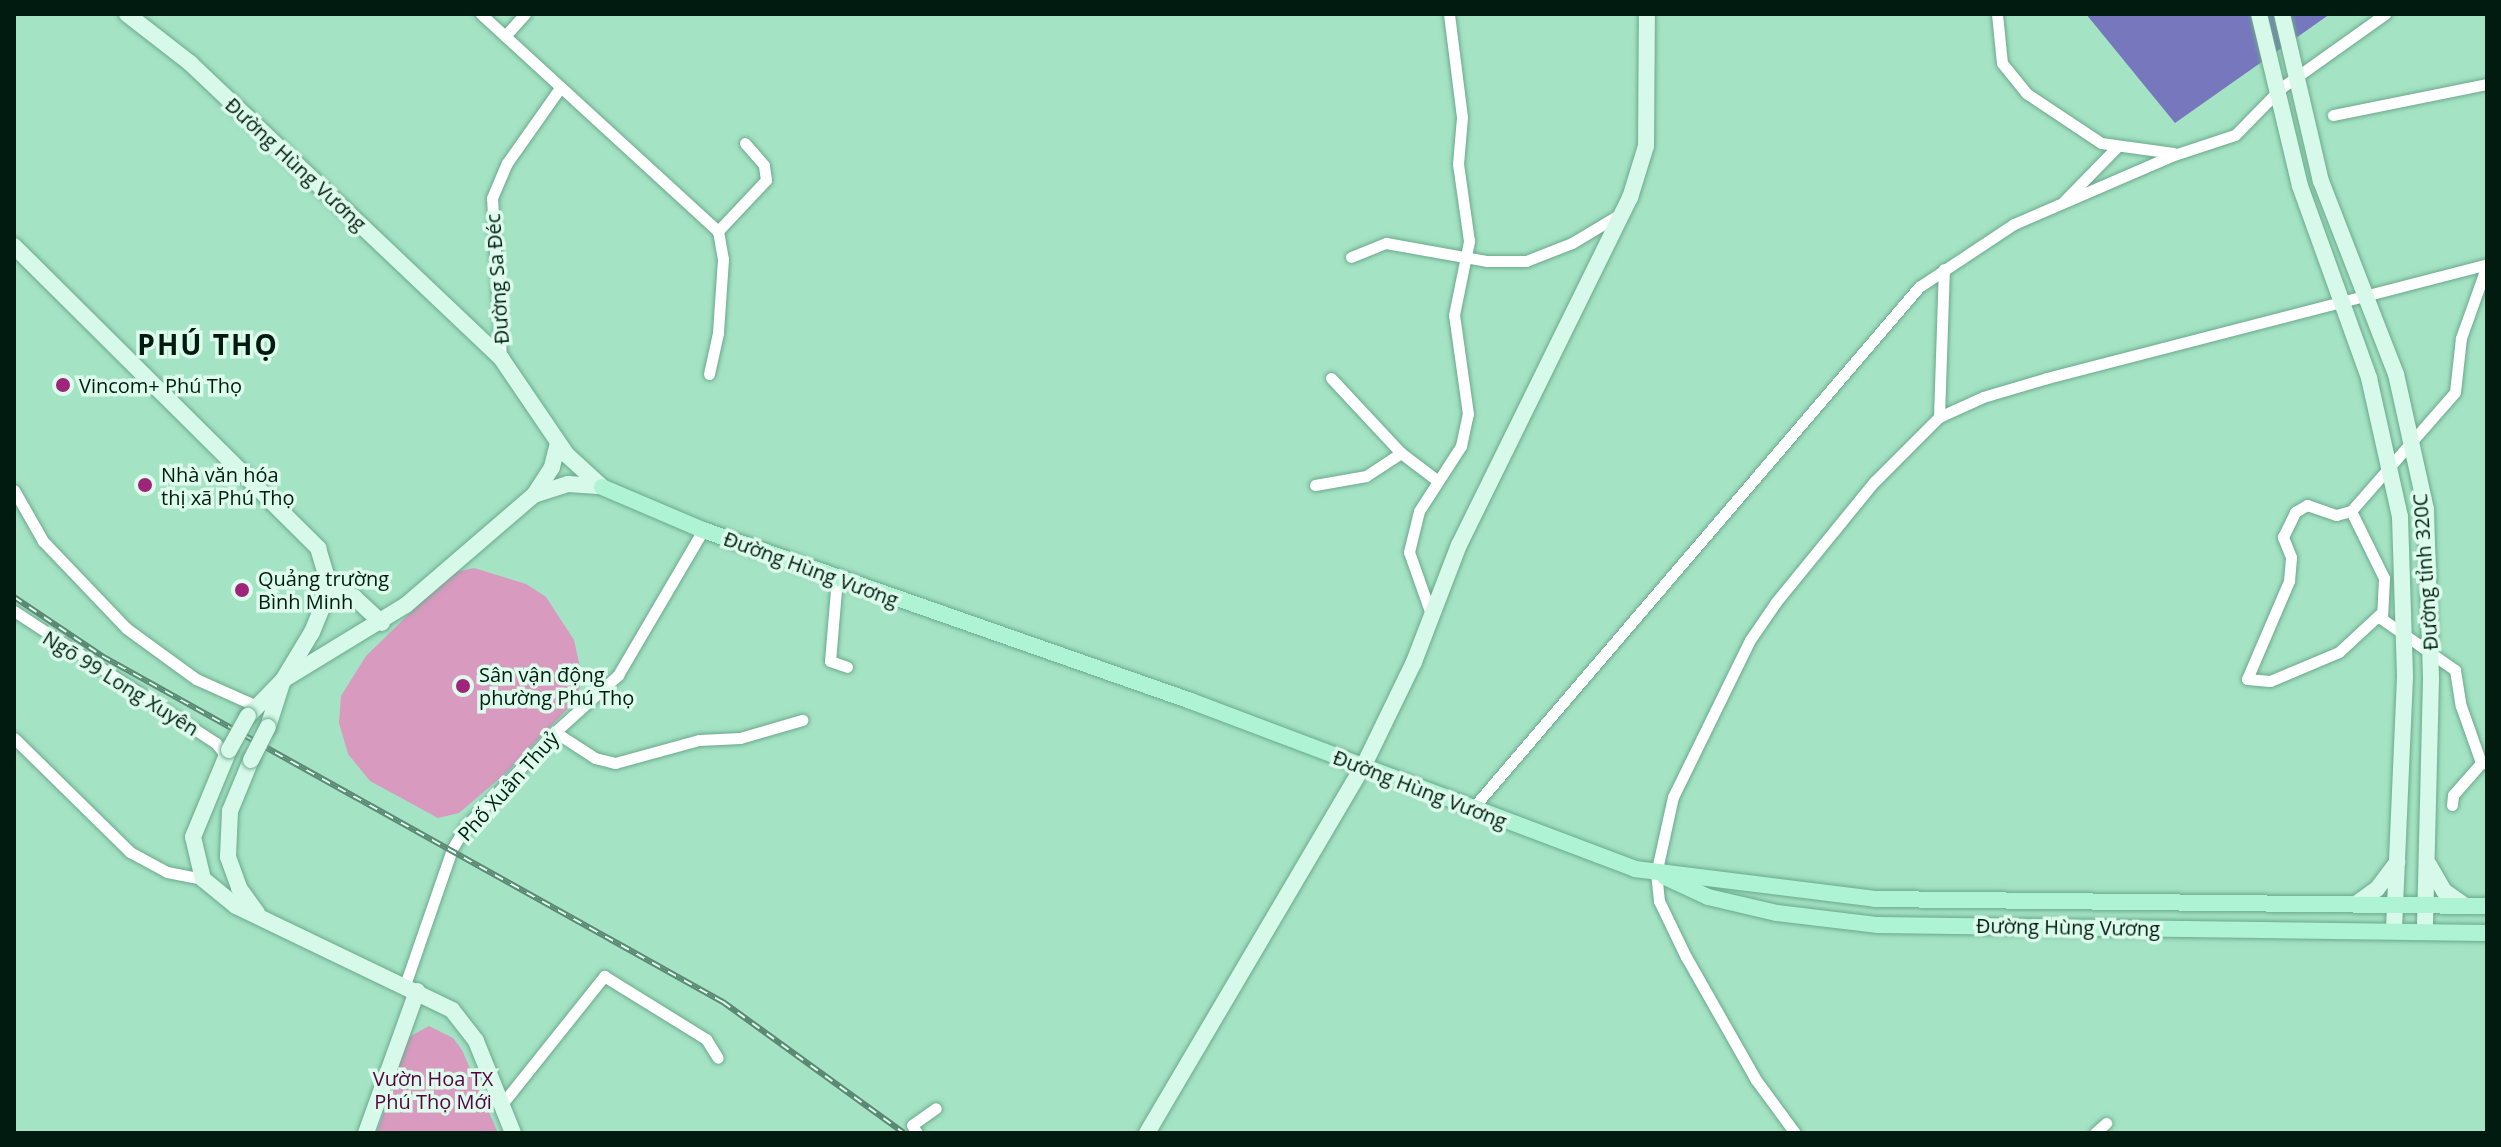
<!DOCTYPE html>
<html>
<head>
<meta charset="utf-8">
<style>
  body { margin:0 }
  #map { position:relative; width:2501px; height:1147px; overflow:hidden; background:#a4e3c4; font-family:"Open Sans",sans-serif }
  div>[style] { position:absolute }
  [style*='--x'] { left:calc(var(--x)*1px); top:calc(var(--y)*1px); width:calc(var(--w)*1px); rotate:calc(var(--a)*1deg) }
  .green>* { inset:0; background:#d89abf }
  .water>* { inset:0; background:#7777be }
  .roads { filter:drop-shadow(0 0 2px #6ba98b) drop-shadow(0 0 2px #6ba98b) }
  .street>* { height:11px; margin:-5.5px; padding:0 5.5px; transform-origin:5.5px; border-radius:5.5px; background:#fff }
  .secondary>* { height:16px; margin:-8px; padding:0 8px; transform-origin:8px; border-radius:8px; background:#d6f9e9 }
  .primary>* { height:16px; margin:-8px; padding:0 8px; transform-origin:8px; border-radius:8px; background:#aef3d4 }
  .rail>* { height:6px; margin-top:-3px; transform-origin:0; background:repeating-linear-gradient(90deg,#ddfcec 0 9px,#5b8973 0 18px); box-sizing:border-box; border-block:2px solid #5b8973 }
  .bridges { filter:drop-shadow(0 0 2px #6ba98b) drop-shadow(0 0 2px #6ba98b) }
  .secondary-bridge>* { height:16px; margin:-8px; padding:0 8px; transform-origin:8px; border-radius:8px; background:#d6f9e9 }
  .dots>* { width:22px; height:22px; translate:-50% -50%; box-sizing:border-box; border:4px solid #ddfcec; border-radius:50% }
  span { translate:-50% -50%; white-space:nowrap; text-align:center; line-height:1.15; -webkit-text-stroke:7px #ddfcec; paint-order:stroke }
  .street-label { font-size:20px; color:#021b11 }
  .poi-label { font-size:20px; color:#021b11 }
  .left { translate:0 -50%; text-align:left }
  .park-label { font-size:20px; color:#590042 }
  .district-label { font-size:28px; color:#021b11; font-weight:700; letter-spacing:2px }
  .frame { position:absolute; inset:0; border:16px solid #021b11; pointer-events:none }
</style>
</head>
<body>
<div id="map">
  <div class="green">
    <div style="clip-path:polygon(474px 568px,526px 584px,546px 597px,574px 640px,582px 677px,577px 699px,506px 773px,459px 813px,438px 818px,370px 781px,348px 754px,339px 723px,341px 696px,366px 656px,451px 573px)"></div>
    <div style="clip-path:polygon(429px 1026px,453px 1038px,462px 1050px,498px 1133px,377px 1133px,407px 1038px)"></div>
  </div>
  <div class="water">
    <div style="clip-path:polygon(2086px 14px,2330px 14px,2175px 123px)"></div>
  </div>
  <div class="roads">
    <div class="street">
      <div style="--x:481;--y:14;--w:321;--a:42.5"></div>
      <div style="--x:718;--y:231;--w:28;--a:80"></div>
      <div style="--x:723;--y:259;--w:74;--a:93.9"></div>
      <div style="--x:718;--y:333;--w:42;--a:102.4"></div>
      <div style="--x:1997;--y:14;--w:49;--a:84.2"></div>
      <div style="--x:2002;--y:63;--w:38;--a:51"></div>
      <div style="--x:2026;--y:93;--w:90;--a:33.7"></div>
      <div style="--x:2101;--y:143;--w:73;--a:7.9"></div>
      <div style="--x:505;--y:36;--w:30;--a:-48"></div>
      <div style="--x:2333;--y:115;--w:157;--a:-11.4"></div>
      <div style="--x:2064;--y:201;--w:74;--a:-45.5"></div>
      <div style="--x:718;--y:231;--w:70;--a:-46.7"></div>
      <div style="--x:766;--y:180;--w:15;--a:-98"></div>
      <div style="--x:764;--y:165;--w:29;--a:-131"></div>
      <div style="--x:1351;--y:257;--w:38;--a:-22"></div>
      <div style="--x:1386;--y:243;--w:103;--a:10.1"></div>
      <div style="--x:1487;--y:261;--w:39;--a:0"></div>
      <div style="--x:1526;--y:261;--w:49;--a:-21.4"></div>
      <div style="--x:1572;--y:243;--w:58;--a:-31"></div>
      <div style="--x:501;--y:358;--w:160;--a:-93.2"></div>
      <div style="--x:492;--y:198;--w:38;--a:-67"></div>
      <div style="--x:507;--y:163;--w:92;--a:-54.8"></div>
      <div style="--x:1331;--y:378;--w:103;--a:47"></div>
      <div style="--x:1401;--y:453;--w:46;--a:37.1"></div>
      <div style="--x:1939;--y:417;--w:148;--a:-88.1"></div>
      <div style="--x:1315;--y:485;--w:52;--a:-10"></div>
      <div style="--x:1366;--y:476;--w:42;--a:-33.3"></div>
      <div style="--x:14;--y:490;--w:59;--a:60.4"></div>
      <div style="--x:43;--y:541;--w:120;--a:46.3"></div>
      <div style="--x:126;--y:628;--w:87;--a:36.1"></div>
      <div style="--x:196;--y:679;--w:64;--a:24.1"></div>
      <div style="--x:2351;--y:511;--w:75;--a:63.8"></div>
      <div style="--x:2384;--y:578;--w:41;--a:92.8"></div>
      <div style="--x:2382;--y:619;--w:89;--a:34.9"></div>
      <div style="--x:2455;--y:670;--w:36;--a:81"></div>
      <div style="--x:2461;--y:706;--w:57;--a:70.6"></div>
      <div style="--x:2480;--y:760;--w:8;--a:30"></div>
      <div style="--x:837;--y:578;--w:83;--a:94.8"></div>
      <div style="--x:830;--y:661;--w:18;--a:19"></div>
      <div style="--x:14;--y:611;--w:241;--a:33.2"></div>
      <div style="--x:216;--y:743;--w:16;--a:52"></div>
      <div style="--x:2380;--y:614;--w:56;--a:137.2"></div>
      <div style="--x:2339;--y:652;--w:75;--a:157.2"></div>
      <div style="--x:2270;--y:681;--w:23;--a:-175"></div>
      <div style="--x:2247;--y:679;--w:107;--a:-66.8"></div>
      <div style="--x:2289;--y:581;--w:24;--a:-85"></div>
      <div style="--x:2291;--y:557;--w:22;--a:-112"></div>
      <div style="--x:2283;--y:537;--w:28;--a:-64"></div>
      <div style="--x:2295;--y:512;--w:14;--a:-30"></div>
      <div style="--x:2307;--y:505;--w:31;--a:19"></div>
      <div style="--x:2336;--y:515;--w:16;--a:-15"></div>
      <div style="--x:2351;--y:511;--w:158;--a:-48.8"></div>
      <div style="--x:2455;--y:392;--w:54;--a:-83.7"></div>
      <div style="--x:2461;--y:338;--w:77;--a:-70.4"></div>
      <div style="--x:1432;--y:617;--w:69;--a:-109.5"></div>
      <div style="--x:1409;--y:552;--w:42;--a:-76.3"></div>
      <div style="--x:1419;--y:511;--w:77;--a:-57.1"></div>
      <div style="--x:1461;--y:446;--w:33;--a:-78"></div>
      <div style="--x:1468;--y:414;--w:100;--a:-98"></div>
      <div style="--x:1454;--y:315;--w:76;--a:-78.5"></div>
      <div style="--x:1469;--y:241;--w:78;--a:-98.1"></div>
      <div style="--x:1458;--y:164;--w:47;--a:-85.1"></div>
      <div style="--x:1462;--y:117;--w:104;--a:-97.2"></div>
      <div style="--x:555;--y:732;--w:48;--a:33"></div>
      <div style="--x:595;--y:758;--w:21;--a:14"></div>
      <div style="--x:615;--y:763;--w:87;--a:-15.3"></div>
      <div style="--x:699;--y:740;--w:41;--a:-2.8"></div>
      <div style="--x:740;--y:738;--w:65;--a:-16.2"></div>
      <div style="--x:14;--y:738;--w:163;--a:44.5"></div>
      <div style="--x:130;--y:852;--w:42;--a:28.4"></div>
      <div style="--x:167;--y:872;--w:37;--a:11"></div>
      <div style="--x:2452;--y:805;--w:10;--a:-84"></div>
      <div style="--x:2453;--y:795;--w:44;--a:-48.7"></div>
      <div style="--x:1472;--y:809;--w:687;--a:-49.43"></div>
      <div style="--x:1919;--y:287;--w:114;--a:-33.6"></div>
      <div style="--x:2014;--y:224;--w:171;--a:-23.4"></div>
      <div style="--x:2171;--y:156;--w:67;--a:-18.2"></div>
      <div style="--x:2235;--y:135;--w:66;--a:-45.6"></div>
      <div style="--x:2281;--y:88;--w:128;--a:-35.4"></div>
      <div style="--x:405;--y:985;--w:144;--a:-70.9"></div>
      <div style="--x:452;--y:849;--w:27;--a:-59"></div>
      <div style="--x:466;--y:826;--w:129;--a:-46.6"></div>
      <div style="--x:555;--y:732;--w:85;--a:-42.1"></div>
      <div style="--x:618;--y:675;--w:168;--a:-59.6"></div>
      <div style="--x:502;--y:1104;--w:164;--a:-51.4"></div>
      <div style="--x:604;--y:976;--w:120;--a:31.7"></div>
      <div style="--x:706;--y:1039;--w:22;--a:58"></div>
      <div style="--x:917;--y:1133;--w:9;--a:-122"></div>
      <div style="--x:912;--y:1125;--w:29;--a:-35"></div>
      <div style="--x:1795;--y:1133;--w:66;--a:-126.3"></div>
      <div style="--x:1756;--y:1080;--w:142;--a:-119.6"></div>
      <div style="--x:1686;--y:957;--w:62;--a:-115.7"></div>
      <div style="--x:1659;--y:901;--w:27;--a:-96"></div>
      <div style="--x:1656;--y:874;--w:79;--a:-77.6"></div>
      <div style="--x:1673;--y:797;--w:175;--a:-63.9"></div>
      <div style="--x:1750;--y:640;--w:46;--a:-55.6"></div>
      <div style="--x:1776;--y:602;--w:155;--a:-50.8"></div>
      <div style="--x:1874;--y:482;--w:92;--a:-45"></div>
      <div style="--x:1939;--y:417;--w:48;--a:-24.4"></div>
      <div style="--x:1983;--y:397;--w:67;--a:-16.5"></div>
      <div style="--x:2047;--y:378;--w:455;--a:-14.5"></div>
      <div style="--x:2095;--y:1133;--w:15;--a:-42"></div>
    </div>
    <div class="secondary">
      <div style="--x:127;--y:14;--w:80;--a:37.9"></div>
      <div style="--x:190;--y:63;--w:429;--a:43.5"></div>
      <div style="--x:501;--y:358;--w:117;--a:55.8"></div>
      <div style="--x:567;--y:455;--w:47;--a:42.4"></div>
      <div style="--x:2259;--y:14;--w:177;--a:76.6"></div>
      <div style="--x:2300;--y:186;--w:204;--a:70.2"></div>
      <div style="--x:2369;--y:378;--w:142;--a:77.4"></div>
      <div style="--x:2400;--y:517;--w:160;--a:88.2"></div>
      <div style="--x:2405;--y:677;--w:254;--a:92.5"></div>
      <div style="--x:2282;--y:14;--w:171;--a:76.9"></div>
      <div style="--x:2321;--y:181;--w:207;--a:68.8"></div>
      <div style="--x:2396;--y:374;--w:138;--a:77.5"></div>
      <div style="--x:2426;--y:509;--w:170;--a:88.3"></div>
      <div style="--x:2431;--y:679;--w:252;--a:91.4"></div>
      <div style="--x:14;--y:246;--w:429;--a:44.8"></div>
      <div style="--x:318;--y:548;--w:42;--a:73.3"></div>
      <div style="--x:330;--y:588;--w:48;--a:112.2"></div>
      <div style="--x:312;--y:632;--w:56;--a:121.1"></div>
      <div style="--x:283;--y:680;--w:49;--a:107.7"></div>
      <div style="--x:534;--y:495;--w:33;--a:-57"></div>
      <div style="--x:552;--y:467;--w:25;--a:-76"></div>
      <div style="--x:330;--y:588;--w:26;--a:21"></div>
      <div style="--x:354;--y:597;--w:38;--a:43"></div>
      <div style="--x:248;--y:716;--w:50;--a:-45.8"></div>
      <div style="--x:283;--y:680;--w:144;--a:-31.4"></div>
      <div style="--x:406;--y:605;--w:169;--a:-40.7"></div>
      <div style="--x:534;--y:495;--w:36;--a:-18"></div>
      <div style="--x:568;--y:484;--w:30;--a:4"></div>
      <div style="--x:229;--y:750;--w:94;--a:112.5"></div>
      <div style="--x:193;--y:837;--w:43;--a:76.6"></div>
      <div style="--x:203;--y:879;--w:43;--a:39.3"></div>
      <div style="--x:236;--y:906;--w:240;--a:25.7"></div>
      <div style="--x:452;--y:1010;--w:39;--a:52"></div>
      <div style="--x:476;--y:1041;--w:99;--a:68.1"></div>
      <div style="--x:251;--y:760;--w:55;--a:112.4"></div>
      <div style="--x:230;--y:811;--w:46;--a:92.5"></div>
      <div style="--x:228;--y:857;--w:33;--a:70"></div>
      <div style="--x:239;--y:888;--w:31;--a:54"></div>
      <div style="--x:2429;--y:865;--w:30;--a:60"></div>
      <div style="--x:2444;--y:891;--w:24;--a:35"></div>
      <div style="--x:2356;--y:904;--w:26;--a:-36"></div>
      <div style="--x:2377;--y:889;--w:34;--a:-53"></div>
      <div style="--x:366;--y:1133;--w:151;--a:-70.2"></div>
      <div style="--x:1147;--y:1133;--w:425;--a:-59.5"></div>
      <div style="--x:1363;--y:767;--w:117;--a:-64.1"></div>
      <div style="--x:1414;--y:662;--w:125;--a:-69"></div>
      <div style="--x:1459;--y:545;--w:387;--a:-63.8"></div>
      <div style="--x:1630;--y:198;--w:54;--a:-72.9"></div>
      <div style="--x:1646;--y:146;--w:132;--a:-89.6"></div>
    </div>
    <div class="primary">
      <div style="--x:602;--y:487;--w:110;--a:23.1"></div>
      <div style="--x:703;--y:530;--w:517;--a:19.31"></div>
      <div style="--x:1191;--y:701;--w:475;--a:20.7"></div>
      <div style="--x:1635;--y:869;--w:242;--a:7.1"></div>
      <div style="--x:1875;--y:899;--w:612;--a:0.66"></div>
      <div style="--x:1665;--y:877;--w:47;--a:24.9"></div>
      <div style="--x:1708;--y:897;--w:71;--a:13.1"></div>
      <div style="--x:1777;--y:913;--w:102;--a:6.8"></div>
      <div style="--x:1878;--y:925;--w:609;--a:0.75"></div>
    </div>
  </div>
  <div class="rail">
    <div style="--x:14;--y:597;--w:106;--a:33.8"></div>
    <div style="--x:102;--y:656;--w:711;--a:29.13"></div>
    <div style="--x:723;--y:1002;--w:223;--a:35.9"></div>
  </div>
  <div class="bridges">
    <div class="secondary-bridge">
      <div style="--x:229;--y:750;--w:39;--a:-61"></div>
      <div style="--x:251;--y:760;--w:37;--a:-63"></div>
    </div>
  </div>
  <div class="dots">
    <div style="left:63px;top:385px;background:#9f257b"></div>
    <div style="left:145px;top:485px;background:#9f257b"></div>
    <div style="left:242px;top:590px;background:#9f257b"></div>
    <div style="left:463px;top:686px;background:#9f257b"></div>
  </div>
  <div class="street-label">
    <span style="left:296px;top:164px;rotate:43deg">Đường Hùng Vương</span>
    <span style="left:497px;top:279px;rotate:-94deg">Đường Sa Đéc</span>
    <span style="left:811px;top:569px;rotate:20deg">Đường Hùng Vương</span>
    <span style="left:2425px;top:572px;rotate:-94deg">Đường tỉnh 320C</span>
    <span style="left:121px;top:683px;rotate:32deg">Ngõ 99 Long Xuyên</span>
    <span style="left:508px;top:786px;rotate:-48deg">Phố Xuân Thuỷ</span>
    <span style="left:1420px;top:789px;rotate:21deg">Đường Hùng Vương</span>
    <span style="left:2068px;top:927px;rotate:1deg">Đường Hùng Vương</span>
  </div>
  <div class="poi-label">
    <span class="left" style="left:79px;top:385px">Vincom+ Phú Thọ</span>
    <span class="left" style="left:161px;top:486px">Nhà văn hóa<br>thị xã Phú Thọ</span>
    <span class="left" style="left:258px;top:590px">Quảng trường<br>Bình Minh</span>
    <span class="left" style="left:479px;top:686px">Sân vận động<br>phường Phú Thọ</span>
  </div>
  <div class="park-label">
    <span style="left:433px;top:1090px">Vườn Hoa TX<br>Phú Thọ Mới</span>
  </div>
  <div class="district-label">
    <span style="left:208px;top:344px">PHÚ THỌ</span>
  </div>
  <div class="frame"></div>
</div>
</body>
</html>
